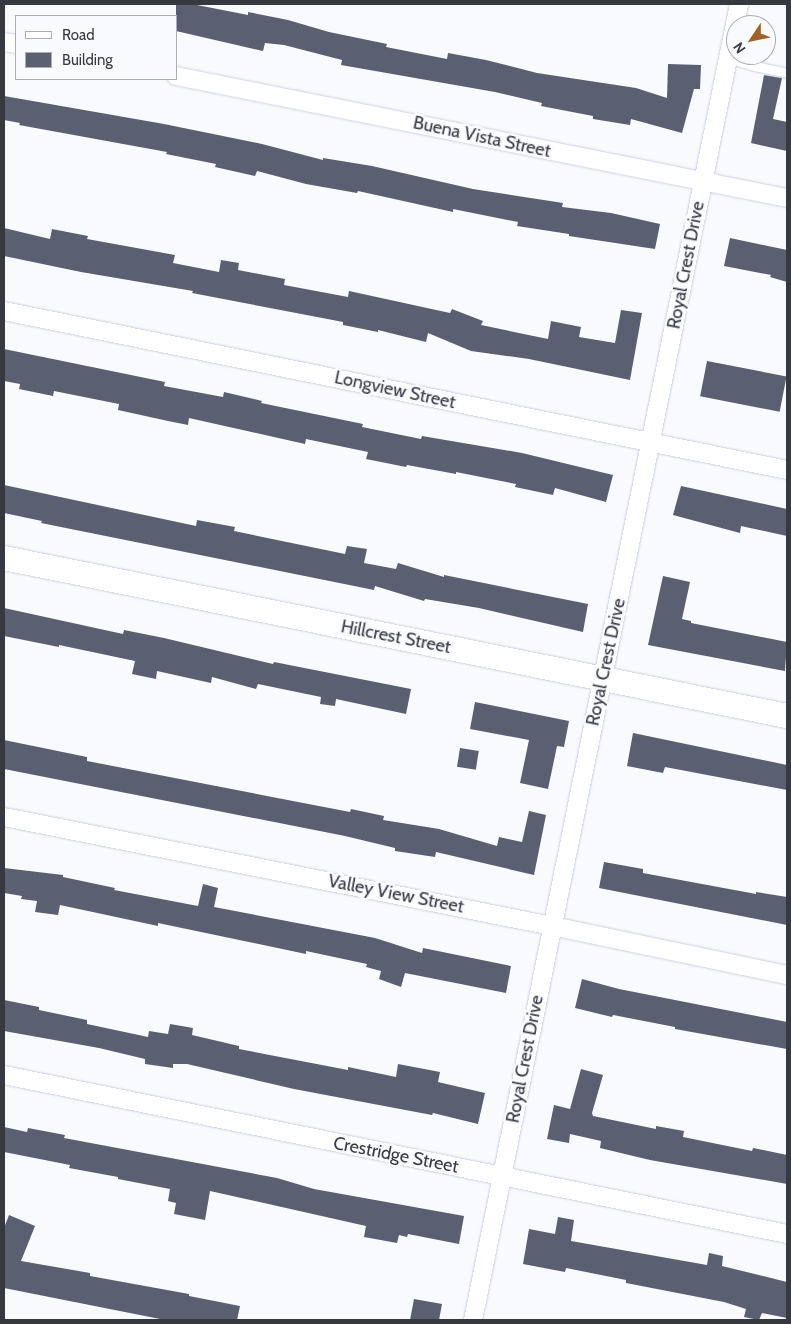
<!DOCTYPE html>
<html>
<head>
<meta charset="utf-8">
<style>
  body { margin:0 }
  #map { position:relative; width:791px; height:1324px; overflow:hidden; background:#f9fafe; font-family:Cabin,sans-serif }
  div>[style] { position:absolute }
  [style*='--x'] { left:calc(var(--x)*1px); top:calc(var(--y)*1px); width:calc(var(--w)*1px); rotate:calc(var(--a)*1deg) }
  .building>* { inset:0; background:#5a6071; transform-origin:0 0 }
  .roads { filter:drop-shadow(0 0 1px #c9d0e4) drop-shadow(0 0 1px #c9d0e4) }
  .lane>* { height:9px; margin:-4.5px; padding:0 4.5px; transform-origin:4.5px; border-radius:4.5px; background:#fff }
  .street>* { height:18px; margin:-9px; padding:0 9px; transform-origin:9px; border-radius:9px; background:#fff }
  .secondary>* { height:24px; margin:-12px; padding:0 12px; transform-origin:12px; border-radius:12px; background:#fff }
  span { translate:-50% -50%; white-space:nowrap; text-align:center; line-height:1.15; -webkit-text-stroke:5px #f9fafe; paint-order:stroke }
  .street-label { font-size:18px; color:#373941 }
  .frame { position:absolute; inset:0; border:5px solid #373941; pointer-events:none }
  .legend { position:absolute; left:15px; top:15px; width:162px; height:65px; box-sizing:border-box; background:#f9fafe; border:1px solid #abadb2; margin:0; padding:6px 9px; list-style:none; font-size:15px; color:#373941 }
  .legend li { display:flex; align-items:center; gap:10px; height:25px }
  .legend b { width:25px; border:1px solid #abadb2 }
  .north { position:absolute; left:726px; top:15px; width:50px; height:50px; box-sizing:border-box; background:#f9fafe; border:1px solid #abadb2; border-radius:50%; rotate:236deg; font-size:14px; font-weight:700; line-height:20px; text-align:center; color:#373941 }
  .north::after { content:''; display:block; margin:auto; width:18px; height:22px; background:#a06227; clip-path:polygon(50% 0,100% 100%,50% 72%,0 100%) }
</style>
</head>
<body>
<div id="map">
  <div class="building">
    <div style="clip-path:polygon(176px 4px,197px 5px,248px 15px,248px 12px,288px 20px,329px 32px,387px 44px,386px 47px,447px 59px,448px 53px,486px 60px,537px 73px,636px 88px,667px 98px,668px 64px,701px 65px,700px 89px,694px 89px,682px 133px,631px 119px,630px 125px,593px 119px,593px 116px,541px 106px,542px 103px,495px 92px,341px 65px,342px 60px,284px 45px,265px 43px,263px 51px,176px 31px)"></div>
    <div style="clip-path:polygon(764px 75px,782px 78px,773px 119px,787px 122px,787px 151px,751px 143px)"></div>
    <div style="clip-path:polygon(4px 96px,164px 124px,262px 144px,323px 160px,323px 158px,372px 166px,473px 189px,563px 203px,562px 207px,611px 213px,660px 224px,655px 249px,569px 236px,569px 234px,517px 226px,518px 222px,453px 209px,453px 212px,358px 191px,357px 193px,306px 184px,257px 171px,255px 176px,215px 167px,216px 164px,166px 154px,167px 152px,19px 125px,20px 123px,4px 120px)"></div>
    <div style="clip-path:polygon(4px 228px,50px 239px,52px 229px,88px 236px,87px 239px,175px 255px,173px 263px,219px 272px,221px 260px,239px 263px,238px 270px,285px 279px,284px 285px,348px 297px,349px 291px,450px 313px,452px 309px,483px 321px,481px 325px,548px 339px,551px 321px,581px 327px,579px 337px,615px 343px,621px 310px,642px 313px,630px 380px,529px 359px,471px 351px,428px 333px,426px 342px,378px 330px,378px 332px,343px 325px,343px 322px,291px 312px,192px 293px,193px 291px,81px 272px,4px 256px)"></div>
    <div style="clip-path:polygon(730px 238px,787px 250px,787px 282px,770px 277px,771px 275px,724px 266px)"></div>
    <div style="clip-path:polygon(4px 349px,165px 382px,164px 386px,223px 397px,224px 392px,262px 401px,261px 403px,363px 424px,362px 427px,421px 439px,422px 436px,522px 453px,613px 475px,606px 502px,555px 488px,553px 495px,515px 487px,516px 484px,456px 472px,456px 474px,407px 465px,406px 467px,366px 459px,368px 452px,306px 439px,305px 444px,189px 418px,188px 425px,168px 421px,118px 410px,119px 404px,54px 391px,53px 396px,19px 389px,20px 384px,4px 381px)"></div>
    <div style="left:707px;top:361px;width:81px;height:36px;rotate:11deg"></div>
    <div style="clip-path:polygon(4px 485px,196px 526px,197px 520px,235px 527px,234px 531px,345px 554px,347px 546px,367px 549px,364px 563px,396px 569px,398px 563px,444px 577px,444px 575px,588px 604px,583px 632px,479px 608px,425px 599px,424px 601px,375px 586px,374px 590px,41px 523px,42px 521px,4px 513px)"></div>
    <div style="clip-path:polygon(681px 486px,787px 509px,787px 536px,741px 526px,740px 533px,673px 515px)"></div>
    <div style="clip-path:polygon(663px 576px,690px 582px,682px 619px,691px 621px,691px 623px,787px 642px,785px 671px,648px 645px)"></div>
    <div style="clip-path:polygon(4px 608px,123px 634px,124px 630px,164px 638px,273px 664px,274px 662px,411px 689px,406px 714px,336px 699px,335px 706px,320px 704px,321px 697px,258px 684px,256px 689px,212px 677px,211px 683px,157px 671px,156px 679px,132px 674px,135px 661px,59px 645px,59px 647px,4px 636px)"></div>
    <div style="clip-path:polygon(475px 702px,569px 721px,564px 747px,557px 746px,548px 789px,520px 783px,529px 740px,470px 729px)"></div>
    <div style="clip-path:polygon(633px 733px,787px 765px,787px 790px,665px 767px,663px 773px,627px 766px)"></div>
    <div style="clip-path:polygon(4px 740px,87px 757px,87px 761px,350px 812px,351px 809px,384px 816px,383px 820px,439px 829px,497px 846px,499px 837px,522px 842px,529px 811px,546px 815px,534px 875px,436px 852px,435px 857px,395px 851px,395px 848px,345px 836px,4px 769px)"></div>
    <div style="left:460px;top:748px;width:19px;height:19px;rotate:9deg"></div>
    <div style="clip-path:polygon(604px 862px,643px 869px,643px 873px,702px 884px,756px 894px,756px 892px,787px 897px,787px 925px,599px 888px)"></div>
    <div style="clip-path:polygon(4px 868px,63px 875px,63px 877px,115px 888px,114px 890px,198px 906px,203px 884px,218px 888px,214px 907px,375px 938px,422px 953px,423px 948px,511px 966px,506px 993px,405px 973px,401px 987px,379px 979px,381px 971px,366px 967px,367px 964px,306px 951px,306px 954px,158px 923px,158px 926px,60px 905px,58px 915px,35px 912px,37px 901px,21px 899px,22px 896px,4px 893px)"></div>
    <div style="clip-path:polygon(582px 979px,619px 989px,787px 1022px,787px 1049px,675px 1029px,675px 1027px,613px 1015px,612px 1017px,575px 1008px)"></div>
    <div style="clip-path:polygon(4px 1000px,39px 1007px,39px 1010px,87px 1020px,87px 1024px,148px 1037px,149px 1031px,168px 1034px,170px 1024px,193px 1028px,192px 1035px,239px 1046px,239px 1049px,348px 1070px,348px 1067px,396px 1077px,398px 1064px,440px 1072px,438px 1082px,485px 1093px,478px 1124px,433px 1113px,432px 1115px,294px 1089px,187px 1064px,173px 1064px,173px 1068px,145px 1064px,145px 1059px,99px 1048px,4px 1031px)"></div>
    <div style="clip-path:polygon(581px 1069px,603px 1075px,592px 1113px,593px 1116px,656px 1129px,656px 1126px,684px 1131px,683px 1137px,752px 1151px,753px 1148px,787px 1155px,787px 1184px,650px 1160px,600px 1148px,601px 1141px,570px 1134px,569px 1143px,547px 1139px,554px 1105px,570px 1109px)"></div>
    <div style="clip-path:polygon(4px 1127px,27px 1132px,28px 1128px,65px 1135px,64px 1138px,277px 1178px,314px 1189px,464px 1216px,459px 1244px,408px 1234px,407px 1237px,399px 1235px,397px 1243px,364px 1237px,366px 1226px,210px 1191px,205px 1220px,174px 1214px,176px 1203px,168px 1201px,170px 1189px,118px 1179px,118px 1177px,69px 1168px,70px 1165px,4px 1152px)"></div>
    <div style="clip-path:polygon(9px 1215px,35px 1226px,21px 1261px,90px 1273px,90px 1276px,189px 1294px,189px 1296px,240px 1306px,237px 1320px,165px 1320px,4px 1288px,4px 1228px)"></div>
    <div style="clip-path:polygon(558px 1217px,574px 1220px,571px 1241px,707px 1265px,709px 1253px,723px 1256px,722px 1266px,787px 1282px,787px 1318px,762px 1313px,759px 1320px,744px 1317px,746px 1309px,724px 1302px,626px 1283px,626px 1280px,566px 1268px,565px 1272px,523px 1264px,529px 1229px,555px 1234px)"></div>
    <div style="clip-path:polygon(414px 1299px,442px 1304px,439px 1320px,410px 1320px)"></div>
  </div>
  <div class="roads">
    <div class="lane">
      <div style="--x:728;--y:58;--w:28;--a:17"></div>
      <div style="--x:755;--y:66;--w:33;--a:12"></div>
    </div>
    <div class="street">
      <div style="--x:4;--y:42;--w:12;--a:9"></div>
      <div style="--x:176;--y:76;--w:623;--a:11.29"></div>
      <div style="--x:4;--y:311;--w:799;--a:11.48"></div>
      <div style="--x:4;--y:817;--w:559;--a:11.25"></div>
      <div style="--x:552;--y:926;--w:240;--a:11.8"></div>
      <div style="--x:4;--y:1075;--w:799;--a:11.48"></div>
      <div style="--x:473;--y:1320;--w:1343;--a:-78.57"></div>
    </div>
    <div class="secondary">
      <div style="--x:4;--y:558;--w:799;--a:11.41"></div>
    </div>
  </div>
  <div class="street-label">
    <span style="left:482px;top:137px;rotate:12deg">Buena Vista Street</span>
    <span style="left:686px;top:265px;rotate:-79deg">Royal Crest Drive</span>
    <span style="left:395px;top:390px;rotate:12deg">Longview Street</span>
    <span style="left:396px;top:637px;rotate:11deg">Hillcrest Street</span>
    <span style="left:606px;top:662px;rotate:-78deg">Royal Crest Drive</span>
    <span style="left:396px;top:894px;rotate:11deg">Valley View Street</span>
    <span style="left:525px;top:1059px;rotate:-79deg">Royal Crest Drive</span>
    <span style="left:396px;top:1155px;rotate:11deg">Crestridge Street</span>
  </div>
  <div class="frame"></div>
  <ul class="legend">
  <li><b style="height:6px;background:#fff"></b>Road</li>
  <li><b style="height:14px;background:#5a6071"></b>Building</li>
  </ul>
  <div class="north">N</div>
</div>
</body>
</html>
